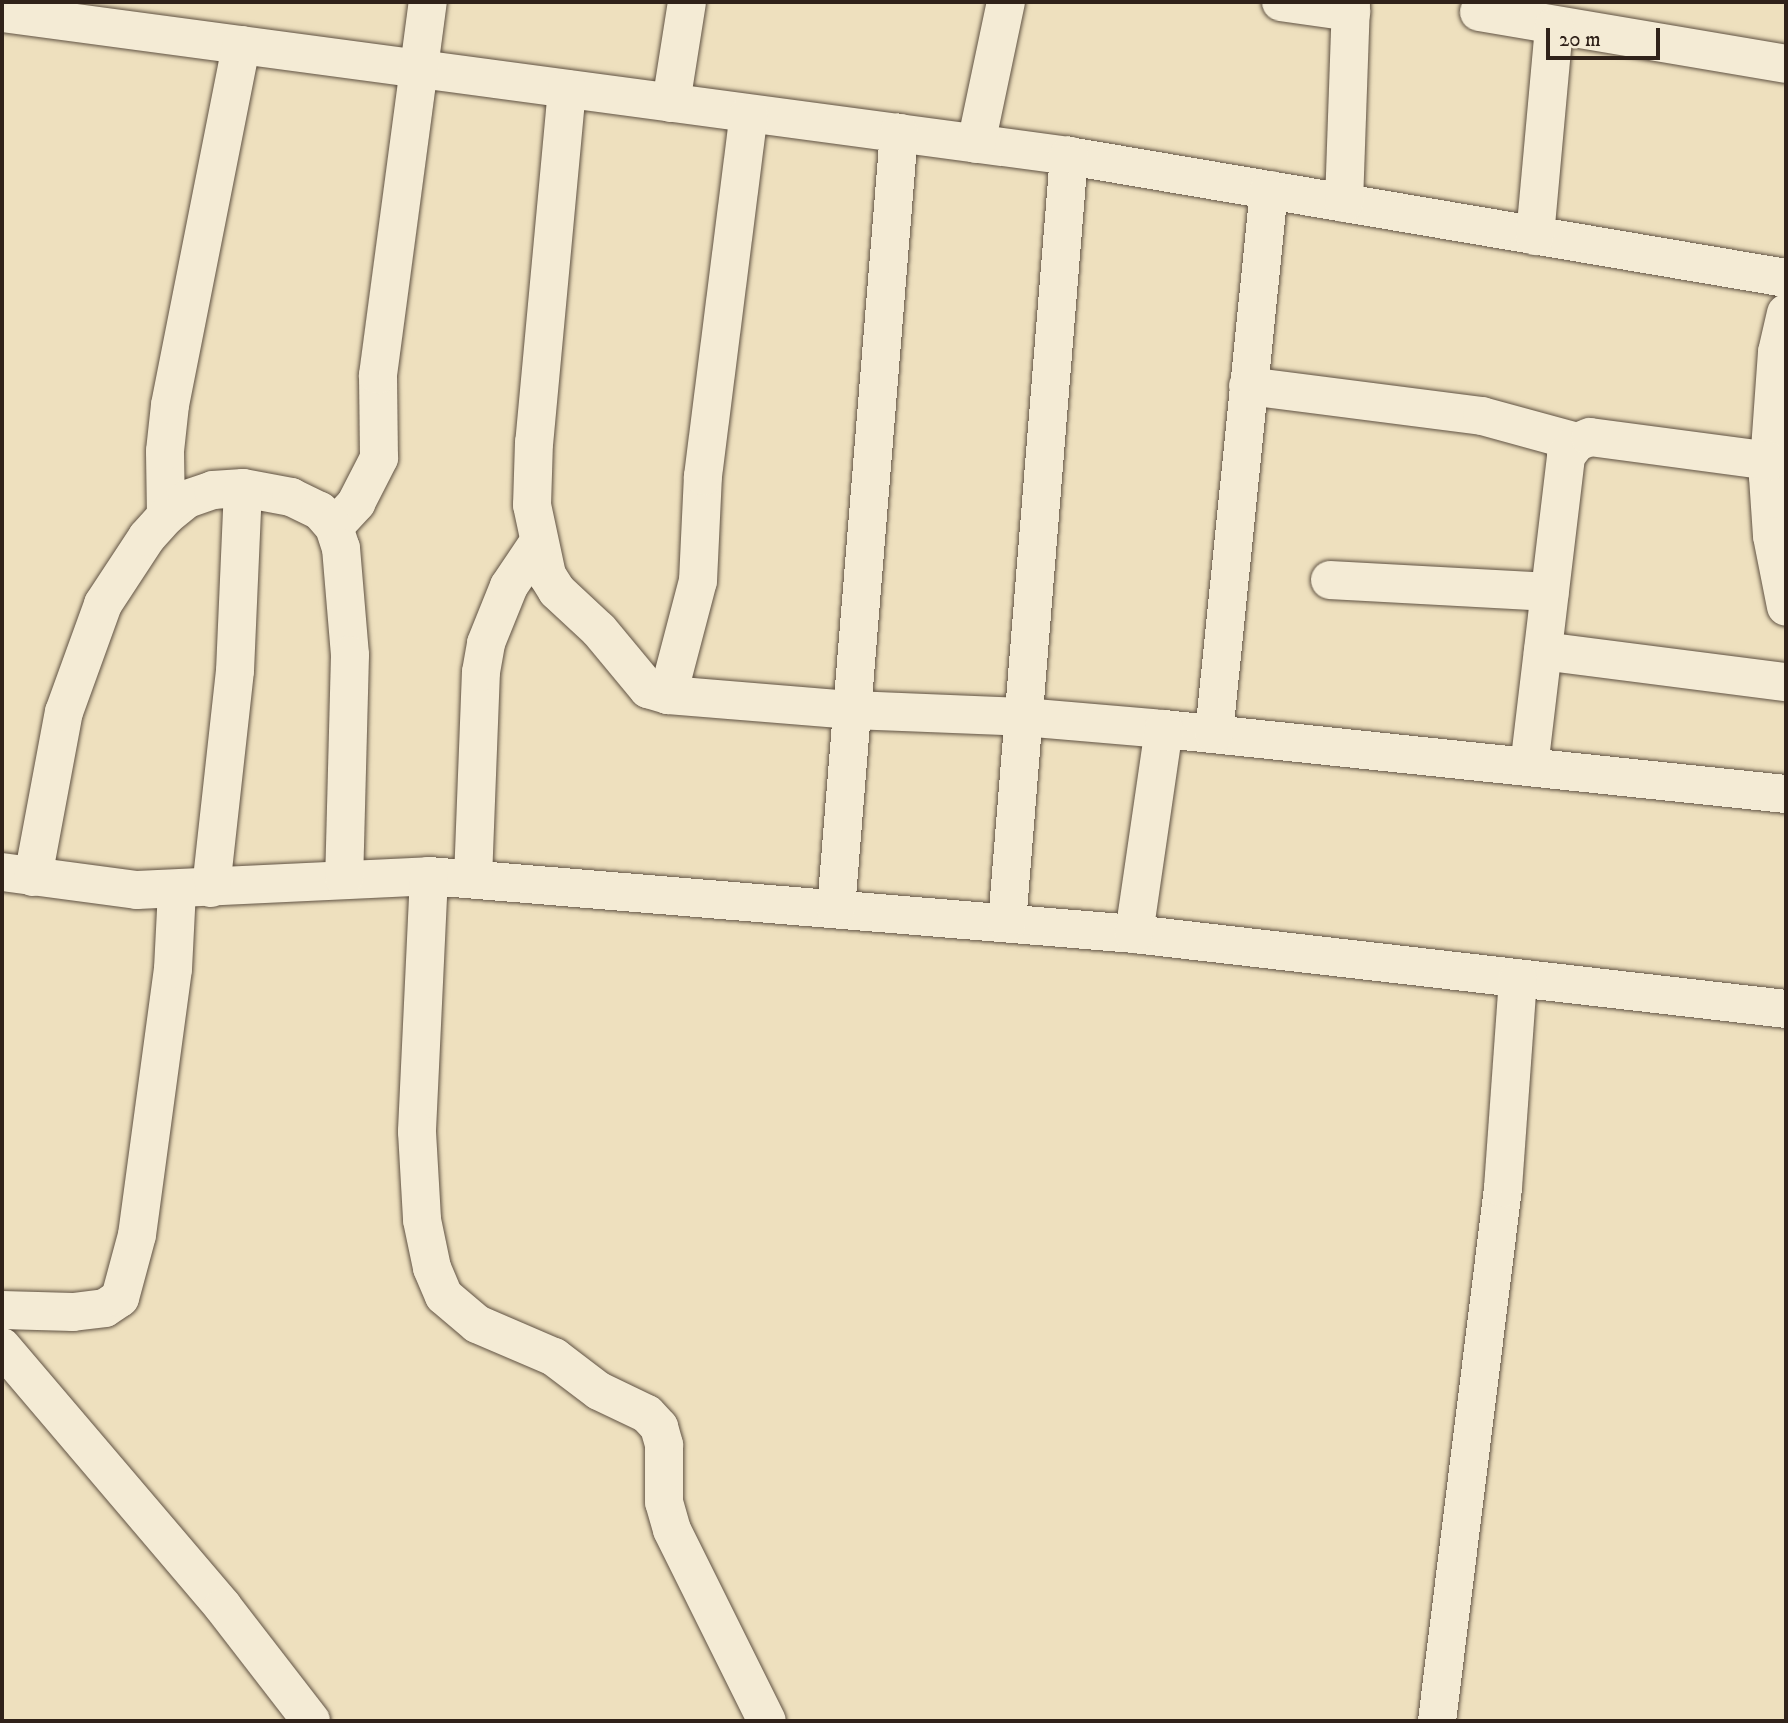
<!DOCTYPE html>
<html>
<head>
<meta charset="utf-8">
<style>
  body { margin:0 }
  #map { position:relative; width:1788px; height:1723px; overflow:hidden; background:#eee0be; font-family:"IM FELL DW Pica",serif }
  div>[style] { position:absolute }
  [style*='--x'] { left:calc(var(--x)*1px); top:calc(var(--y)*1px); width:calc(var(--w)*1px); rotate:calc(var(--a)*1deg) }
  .roads { filter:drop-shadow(0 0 2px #605243) drop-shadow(0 0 2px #605243) }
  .minor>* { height:38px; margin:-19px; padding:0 19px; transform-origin:19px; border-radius:19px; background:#f4ebd5 }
  .tertiary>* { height:38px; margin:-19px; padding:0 19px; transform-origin:19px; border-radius:19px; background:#f4ebd5 }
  span { translate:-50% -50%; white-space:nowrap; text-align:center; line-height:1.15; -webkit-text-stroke:5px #f4ebd5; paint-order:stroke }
  .frame { position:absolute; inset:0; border:4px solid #30221a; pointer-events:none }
  .scale { position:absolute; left:1546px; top:28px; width:114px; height:32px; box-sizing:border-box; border:4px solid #30221a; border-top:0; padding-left:9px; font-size:21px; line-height:24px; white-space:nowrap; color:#30221a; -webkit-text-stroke:5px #f4ebd5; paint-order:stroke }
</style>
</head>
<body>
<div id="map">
  <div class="roads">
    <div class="minor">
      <div style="--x:1281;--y:2;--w:71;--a:8.1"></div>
      <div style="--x:1479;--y:12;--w:311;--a:9.6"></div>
      <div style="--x:2;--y:13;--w:1077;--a:7.63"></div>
      <div style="--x:1069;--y:156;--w:727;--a:9.66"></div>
      <div style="--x:567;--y:89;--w:355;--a:95.3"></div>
      <div style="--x:534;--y:442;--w:63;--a:91.8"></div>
      <div style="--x:532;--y:505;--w:72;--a:77.9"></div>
      <div style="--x:547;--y:575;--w:19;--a:58"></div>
      <div style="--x:557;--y:591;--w:57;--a:42.9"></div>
      <div style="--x:599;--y:630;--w:77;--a:50.3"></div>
      <div style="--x:648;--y:689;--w:21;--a:17"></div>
      <div style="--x:668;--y:695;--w:185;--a:4.7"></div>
      <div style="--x:852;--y:710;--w:171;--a:2.3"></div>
      <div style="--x:1023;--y:717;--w:142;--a:4.9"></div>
      <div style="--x:1164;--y:729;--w:625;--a:5.97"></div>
      <div style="--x:671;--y:103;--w:102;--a:-81"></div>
      <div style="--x:976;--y:144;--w:145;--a:-78.1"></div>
      <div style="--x:1344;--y:203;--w:201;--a:-88"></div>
      <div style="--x:1535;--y:236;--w:210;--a:-84.8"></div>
      <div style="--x:1786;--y:313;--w:40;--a:103"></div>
      <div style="--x:1777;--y:352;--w:125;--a:94.1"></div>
      <div style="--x:1768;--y:477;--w:59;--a:86.1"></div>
      <div style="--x:1772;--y:536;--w:72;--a:78.8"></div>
      <div style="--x:1248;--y:386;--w:236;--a:7.3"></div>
      <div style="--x:1482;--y:416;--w:98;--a:15.3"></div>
      <div style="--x:166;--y:516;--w:65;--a:-90.9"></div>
      <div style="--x:165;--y:451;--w:46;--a:-83.8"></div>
      <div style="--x:170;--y:405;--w:367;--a:-78.8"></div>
      <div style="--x:334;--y:527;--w:33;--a:-47"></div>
      <div style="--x:356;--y:503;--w:51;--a:-62.9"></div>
      <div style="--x:379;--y:458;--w:83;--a:-90.7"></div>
      <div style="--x:378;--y:375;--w:376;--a:-82.4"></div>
      <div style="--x:1330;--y:580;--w:220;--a:3.1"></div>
      <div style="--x:1543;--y:651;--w:245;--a:7.3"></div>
      <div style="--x:668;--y:695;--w:118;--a:-75.3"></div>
      <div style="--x:698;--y:581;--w:105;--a:-87.3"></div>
      <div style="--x:703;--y:476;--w:365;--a:-82.8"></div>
      <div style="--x:1214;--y:734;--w:547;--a:-84.23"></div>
      <div style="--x:1529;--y:767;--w:313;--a:-83.2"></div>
      <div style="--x:1566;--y:456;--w:18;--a:-52"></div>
      <div style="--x:1577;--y:442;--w:14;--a:-21"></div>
      <div style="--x:1590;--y:437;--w:181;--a:7.6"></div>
      <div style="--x:2;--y:872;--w:136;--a:7.6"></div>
      <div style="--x:137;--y:890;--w:292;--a:-2.7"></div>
      <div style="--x:429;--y:876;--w:707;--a:4.7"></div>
      <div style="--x:1134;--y:934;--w:656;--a:6.56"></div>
      <div style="--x:429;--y:876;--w:256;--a:92.7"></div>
      <div style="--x:417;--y:1132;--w:88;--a:86.7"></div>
      <div style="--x:422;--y:1220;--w:49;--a:78.2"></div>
      <div style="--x:432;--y:1268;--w:30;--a:67"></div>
      <div style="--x:444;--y:1296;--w:43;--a:40.3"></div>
      <div style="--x:477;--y:1324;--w:84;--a:23.2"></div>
      <div style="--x:554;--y:1357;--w:56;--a:37.1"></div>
      <div style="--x:599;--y:1391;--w:53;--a:25.6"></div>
      <div style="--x:647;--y:1414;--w:18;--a:47"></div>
      <div style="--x:659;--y:1427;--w:19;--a:74"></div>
      <div style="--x:664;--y:1445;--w:57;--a:90"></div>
      <div style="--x:664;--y:1502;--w:29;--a:74"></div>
      <div style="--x:672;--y:1530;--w:213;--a:63.6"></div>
      <div style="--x:33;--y:877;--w:168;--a:-79.4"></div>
      <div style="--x:64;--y:712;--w:115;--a:-70.1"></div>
      <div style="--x:103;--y:604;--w:80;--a:-56.7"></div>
      <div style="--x:147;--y:537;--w:28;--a:-48"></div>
      <div style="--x:166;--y:516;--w:27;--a:-39"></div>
      <div style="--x:187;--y:499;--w:28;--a:-19"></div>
      <div style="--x:213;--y:490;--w:30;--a:-4"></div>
      <div style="--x:243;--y:488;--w:49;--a:10.6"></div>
      <div style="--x:291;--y:497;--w:32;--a:26"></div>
      <div style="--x:320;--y:511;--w:21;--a:49"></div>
      <div style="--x:334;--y:527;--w:22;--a:72"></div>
      <div style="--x:341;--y:548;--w:107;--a:85.2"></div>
      <div style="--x:350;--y:655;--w:223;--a:91.5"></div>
      <div style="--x:473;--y:879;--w:207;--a:-87.8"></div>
      <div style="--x:481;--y:672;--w:29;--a:-80"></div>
      <div style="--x:486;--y:643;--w:61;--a:-68"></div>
      <div style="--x:509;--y:586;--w:52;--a:-56"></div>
      <div style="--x:211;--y:888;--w:218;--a:-83.7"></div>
      <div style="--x:235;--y:671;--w:183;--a:-87.5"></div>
      <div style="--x:836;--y:909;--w:779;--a:-85.36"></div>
      <div style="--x:1007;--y:923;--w:770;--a:-85.38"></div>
      <div style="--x:1134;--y:934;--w:207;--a:-81.7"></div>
      <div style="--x:2;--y:1310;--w:71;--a:1.6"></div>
      <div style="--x:73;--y:1312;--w:32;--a:-7"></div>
      <div style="--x:105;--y:1308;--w:18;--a:-34"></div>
      <div style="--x:120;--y:1298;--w:65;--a:-74.9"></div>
      <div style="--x:137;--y:1235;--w:268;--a:-82.3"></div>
      <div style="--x:173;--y:969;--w:79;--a:-87.1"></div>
      <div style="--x:1437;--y:1721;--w:537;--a:-82.94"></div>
      <div style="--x:1503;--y:1188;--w:209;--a:-85.9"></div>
    </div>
    <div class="tertiary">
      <div style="--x:2;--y:1347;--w:341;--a:49.6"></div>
      <div style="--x:223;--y:1607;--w:144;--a:52.3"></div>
    </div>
  </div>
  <div class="frame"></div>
  <div class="scale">20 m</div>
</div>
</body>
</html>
